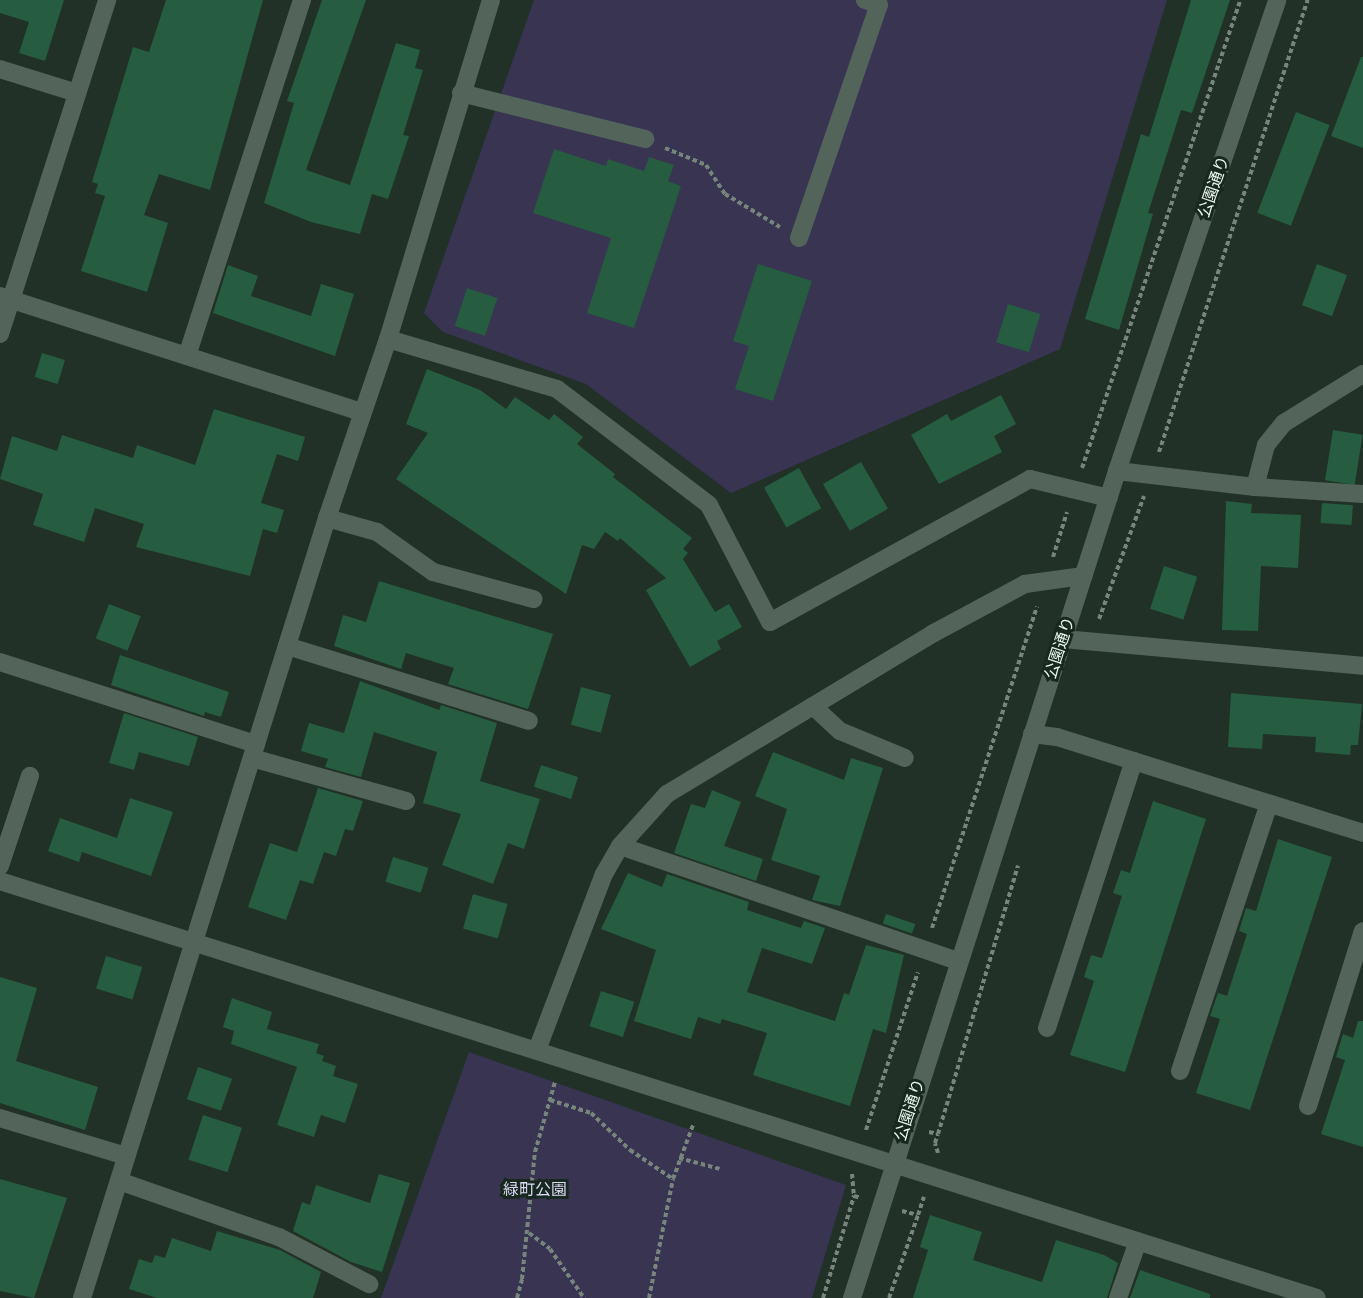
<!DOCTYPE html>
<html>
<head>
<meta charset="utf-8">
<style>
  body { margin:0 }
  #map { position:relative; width:1363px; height:1298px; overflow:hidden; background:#213128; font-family:"Public Sans","Noto Sans JP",sans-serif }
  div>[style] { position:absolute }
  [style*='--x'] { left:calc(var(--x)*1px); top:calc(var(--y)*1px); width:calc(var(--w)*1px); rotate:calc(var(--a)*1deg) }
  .green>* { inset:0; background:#383452 }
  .building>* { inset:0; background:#265c40; transform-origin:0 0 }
  .path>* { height:4px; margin-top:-2px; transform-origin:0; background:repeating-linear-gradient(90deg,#77857d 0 4.5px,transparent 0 7.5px) }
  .minor>* { height:18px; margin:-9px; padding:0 9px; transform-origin:9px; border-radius:9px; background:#53655a }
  span { translate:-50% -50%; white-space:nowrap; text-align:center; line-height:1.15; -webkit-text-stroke:6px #17281e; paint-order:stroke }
  .street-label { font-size:16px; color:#ecf7f0 }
  .park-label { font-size:16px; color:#dcdaf8 }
</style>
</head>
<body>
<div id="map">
  <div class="green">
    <div style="clip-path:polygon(534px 0,1167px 0,1060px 349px,731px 493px,586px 384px,443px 332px,424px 313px)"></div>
    <div style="clip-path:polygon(469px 1052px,846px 1185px,812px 1298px,381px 1298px)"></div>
  </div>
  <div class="building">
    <div style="clip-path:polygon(0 0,64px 0,45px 61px,19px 53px,29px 22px,0 13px)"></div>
    <div style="clip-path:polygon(166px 0,263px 0,210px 190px,159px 174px,144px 215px,168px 223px,147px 292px,81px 271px,105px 196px,95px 193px,98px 184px,92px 182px,133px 47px,149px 52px)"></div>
    <div style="clip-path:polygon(322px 0,366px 0,306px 170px,350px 185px,396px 43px,420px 50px,415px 68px,423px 70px,403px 135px,409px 136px,388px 199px,372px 194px,360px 234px,311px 222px,264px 203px,294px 103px,287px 101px)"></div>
    <div style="clip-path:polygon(1191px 0,1230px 0,1192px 113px,1181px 110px,1148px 213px,1153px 214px,1119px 330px,1085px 319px,1141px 134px,1149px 137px)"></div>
    <div style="clip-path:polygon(1361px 57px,1363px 57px,1363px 148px,1331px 136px)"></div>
    <div style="left:1296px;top:112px;width:36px;height:108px;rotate:21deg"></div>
    <div style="clip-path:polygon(554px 149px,606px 166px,608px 159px,644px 171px,649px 157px,674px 165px,668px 181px,681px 186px,634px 328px,587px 313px,611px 238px,533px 213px)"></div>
    <div style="clip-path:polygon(758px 264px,812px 281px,773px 401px,735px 389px,749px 346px,733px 341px)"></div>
    <div style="left:1317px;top:264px;width:32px;height:44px;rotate:20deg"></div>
    <div style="clip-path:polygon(228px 265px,258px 276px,251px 296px,311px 316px,321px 284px,354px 294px,335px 356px,213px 313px)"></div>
    <div style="left:467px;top:288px;width:32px;height:40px;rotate:18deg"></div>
    <div style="left:1008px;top:304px;width:34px;height:40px;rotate:17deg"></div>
    <div style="left:42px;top:353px;width:24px;height:25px;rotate:17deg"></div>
    <div style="clip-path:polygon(427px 369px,480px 390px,506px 409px,515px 397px,549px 420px,554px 414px,583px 437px,577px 444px,615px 474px,613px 477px,692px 538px,683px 549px,688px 553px,683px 559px,715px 612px,729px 604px,742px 627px,717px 641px,721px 649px,690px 667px,646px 590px,666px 578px,620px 538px,618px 541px,605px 532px,594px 549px,582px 545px,566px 594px,396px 479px,428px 433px,406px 424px)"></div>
    <div style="clip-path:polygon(1001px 395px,1016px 424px,994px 436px,1002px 452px,939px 484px,911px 435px,947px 414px,951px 421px)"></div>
    <div style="clip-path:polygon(214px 409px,305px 437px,298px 461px,277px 454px,261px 503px,284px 510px,277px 533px,263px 529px,250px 576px,136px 547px,144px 524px,95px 508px,84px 542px,33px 525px,43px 494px,0 479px,12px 436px,57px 451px,62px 435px,133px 458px,137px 445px,195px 465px)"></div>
    <div style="left:1333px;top:430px;width:30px;height:51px;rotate:9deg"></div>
    <div style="left:861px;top:462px;width:54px;height:44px;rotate:60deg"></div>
    <div style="left:799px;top:468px;width:46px;height:40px;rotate:61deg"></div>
    <div style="clip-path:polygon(1226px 501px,1252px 504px,1251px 513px,1301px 515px,1298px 568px,1261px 566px,1258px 631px,1222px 630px)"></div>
    <div style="left:1322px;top:503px;width:31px;height:20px;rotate:4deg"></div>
    <div style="left:1164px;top:566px;width:35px;height:45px;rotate:18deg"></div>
    <div style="clip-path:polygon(379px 581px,553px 634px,528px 709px,448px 684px,454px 668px,406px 653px,401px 669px,334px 646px,343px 615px,366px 622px)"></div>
    <div style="left:109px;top:604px;width:34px;height:37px;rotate:21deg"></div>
    <div style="clip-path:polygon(120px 655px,229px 692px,221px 717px,205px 712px,204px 716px,111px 685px)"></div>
    <div style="clip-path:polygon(360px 681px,439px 710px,441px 705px,497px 723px,480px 781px,540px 799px,524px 849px,508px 843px,493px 884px,442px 865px,461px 814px,423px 803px,437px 752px,374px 732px,361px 777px,325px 767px,328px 759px,301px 751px,309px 723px,344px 733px)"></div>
    <div style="left:581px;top:687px;width:31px;height:39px;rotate:15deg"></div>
    <div style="clip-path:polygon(1231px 693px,1362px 704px,1358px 745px,1351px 745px,1350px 755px,1315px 752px,1316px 737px,1263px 734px,1262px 749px,1228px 747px)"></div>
    <div style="clip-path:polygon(124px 713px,198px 737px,189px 766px,139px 752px,134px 770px,109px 763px)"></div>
    <div style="clip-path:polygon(773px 752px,844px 780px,851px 758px,883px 768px,840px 906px,812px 900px,820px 876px,771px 860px,787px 809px,755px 796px)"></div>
    <div style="left:541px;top:765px;width:39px;height:23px;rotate:18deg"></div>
    <div style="clip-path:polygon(318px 788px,363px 801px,353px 831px,345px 829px,336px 856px,324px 852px,313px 884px,300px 880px,286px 920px,248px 907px,270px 843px,297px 852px)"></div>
    <div style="clip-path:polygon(712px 790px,741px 802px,724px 846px,763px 859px,756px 881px,674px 853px,691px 804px,705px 808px)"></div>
    <div style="clip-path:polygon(130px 798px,173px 812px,151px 876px,82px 852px,79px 862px,48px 851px,60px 818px,117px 838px)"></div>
    <div style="clip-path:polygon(1153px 801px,1206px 819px,1125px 1072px,1070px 1055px,1094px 981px,1084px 977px,1091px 955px,1102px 958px,1122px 896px,1113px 893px,1121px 870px,1130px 873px)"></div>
    <div style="clip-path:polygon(1278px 839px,1332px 857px,1250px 1110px,1196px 1093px,1220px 1019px,1210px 1016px,1218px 993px,1227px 996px,1247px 934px,1239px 931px,1246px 908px,1256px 911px)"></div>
    <div style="left:393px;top:857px;width:37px;height:26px;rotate:17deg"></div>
    <div style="clip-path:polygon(628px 873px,662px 887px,667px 874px,749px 902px,747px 910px,801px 928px,804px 921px,825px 928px,812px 964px,762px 948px,747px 992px,835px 1021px,844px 993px,849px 995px,866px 945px,904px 955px,886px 1033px,873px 1029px,850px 1106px,753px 1075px,767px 1033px,722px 1019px,720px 1024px,698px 1017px,691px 1039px,634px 1021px,656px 950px,601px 929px)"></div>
    <div style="left:473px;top:894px;width:36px;height:36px;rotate:16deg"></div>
    <div style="left:886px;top:914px;width:31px;height:10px;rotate:19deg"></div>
    <div style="left:106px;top:956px;width:38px;height:34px;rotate:17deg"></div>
    <div style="clip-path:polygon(0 977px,37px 988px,16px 1061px,98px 1087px,85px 1130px,0 1103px)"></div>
    <div style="left:601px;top:991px;width:35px;height:37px;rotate:18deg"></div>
    <div style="clip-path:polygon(232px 998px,272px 1012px,267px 1029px,319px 1044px,316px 1053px,324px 1056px,322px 1061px,336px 1066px,333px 1076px,358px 1084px,345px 1123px,321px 1115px,314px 1137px,277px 1125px,297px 1067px,231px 1044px,234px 1031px,223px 1027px)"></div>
    <div style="clip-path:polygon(1358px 1021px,1363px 1021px,1363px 1147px,1321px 1134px,1345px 1060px,1336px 1057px,1343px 1034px,1353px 1038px)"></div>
    <div style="left:198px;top:1067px;width:36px;height:34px;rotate:19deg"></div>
    <div style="left:203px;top:1115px;width:41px;height:47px;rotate:18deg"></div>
    <div style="clip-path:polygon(379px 1174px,410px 1183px,382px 1272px,351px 1262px,293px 1231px,302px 1202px,310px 1205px,316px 1185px,370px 1203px)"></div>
    <div style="clip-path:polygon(0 1179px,67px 1198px,34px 1298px,0 1291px)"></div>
    <div style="clip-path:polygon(930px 1215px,982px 1232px,973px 1260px,1042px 1282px,1056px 1240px,1104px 1255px,1118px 1263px,1107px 1298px,913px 1298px,928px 1250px,920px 1247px)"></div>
    <div style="clip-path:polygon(217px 1231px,280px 1250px,321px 1272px,313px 1298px,157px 1298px,129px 1289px,139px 1259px,152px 1263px,155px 1255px,165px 1258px,172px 1238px,211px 1251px)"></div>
    <div style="clip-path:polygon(1140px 1270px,1210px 1294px,1210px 1298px,1130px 1298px)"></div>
  </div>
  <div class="path">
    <div style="--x:665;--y:148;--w:44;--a:22.5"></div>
    <div style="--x:706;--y:165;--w:35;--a:57"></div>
    <div style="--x:725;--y:194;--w:64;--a:31"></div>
    <div style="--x:1159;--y:452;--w:476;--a:-71.8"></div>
    <div style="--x:1082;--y:468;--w:494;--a:-71.3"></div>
    <div style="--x:1053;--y:557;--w:47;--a:-72.7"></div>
    <div style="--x:1099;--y:619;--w:131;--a:-69.9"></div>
    <div style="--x:932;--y:928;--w:338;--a:-71.9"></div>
    <div style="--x:550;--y:1100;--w:43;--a:17.6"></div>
    <div style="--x:591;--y:1113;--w:54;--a:43.5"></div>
    <div style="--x:630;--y:1150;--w:52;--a:34"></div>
    <div style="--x:866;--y:1130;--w:166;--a:-71.8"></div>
    <div style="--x:929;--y:1132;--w:9;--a:13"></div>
    <div style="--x:938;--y:1134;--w:280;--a:-73.4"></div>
    <div style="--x:938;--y:1153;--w:10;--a:-107"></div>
    <div style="--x:935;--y:1143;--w:9;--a:-72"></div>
    <div style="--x:679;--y:1158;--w:42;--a:15"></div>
    <div style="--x:852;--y:1174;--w:22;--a:85"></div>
    <div style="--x:854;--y:1196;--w:7;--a:16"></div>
    <div style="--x:902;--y:1211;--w:16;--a:14"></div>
    <div style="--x:918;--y:1215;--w:19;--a:-72"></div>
    <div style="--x:529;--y:1233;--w:26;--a:37"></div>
    <div style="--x:550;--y:1249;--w:60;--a:55.2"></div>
    <div style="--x:517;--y:1298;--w:20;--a:-75"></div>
    <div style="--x:522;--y:1279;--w:128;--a:-84.2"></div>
    <div style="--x:535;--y:1152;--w:73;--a:-74.1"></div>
    <div style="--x:649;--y:1298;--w:121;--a:-78.6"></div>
    <div style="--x:673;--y:1179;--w:58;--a:-69.7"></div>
    <div style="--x:823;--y:1298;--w:107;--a:-73.1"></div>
    <div style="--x:889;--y:1298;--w:88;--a:-70.7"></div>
  </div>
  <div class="minor">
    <div style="--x:0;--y:69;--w:81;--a:17.3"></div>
    <div style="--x:461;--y:93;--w:190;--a:14"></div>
    <div style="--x:799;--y:238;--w:246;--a:-71.1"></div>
    <div style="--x:879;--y:5;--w:15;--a:-160"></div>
    <div style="--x:0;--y:296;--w:379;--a:17.8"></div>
    <div style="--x:0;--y:334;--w:351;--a:-72.2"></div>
    <div style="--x:388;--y:339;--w:176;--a:16.5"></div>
    <div style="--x:557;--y:389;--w:191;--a:37.3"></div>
    <div style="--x:709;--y:505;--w:132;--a:62.5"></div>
    <div style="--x:770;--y:622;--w:297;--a:-28.8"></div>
    <div style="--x:1030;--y:479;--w:81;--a:13.5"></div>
    <div style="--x:187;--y:356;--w:374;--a:-72.1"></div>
    <div style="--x:1117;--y:471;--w:139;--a:6.6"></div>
    <div style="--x:1255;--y:487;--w:108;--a:3.7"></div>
    <div style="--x:1255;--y:487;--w:43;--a:-75.3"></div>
    <div style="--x:1266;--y:445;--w:28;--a:-51"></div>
    <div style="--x:1284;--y:423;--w:93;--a:-31.8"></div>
    <div style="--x:327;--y:518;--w:52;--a:15.6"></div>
    <div style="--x:377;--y:532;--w:69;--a:35.5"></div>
    <div style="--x:433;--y:572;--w:104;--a:15.1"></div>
    <div style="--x:1063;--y:639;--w:301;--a:5.1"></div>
    <div style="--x:287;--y:646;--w:253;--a:17.2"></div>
    <div style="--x:0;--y:662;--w:269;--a:17.8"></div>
    <div style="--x:813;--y:706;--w:37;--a:43"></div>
    <div style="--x:840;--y:731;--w:70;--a:22.6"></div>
    <div style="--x:1032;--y:734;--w:25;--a:7"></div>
    <div style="--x:1057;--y:737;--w:321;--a:17.4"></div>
    <div style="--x:252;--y:758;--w:160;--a:15.6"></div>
    <div style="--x:620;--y:846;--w:356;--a:18.8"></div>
    <div style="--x:0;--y:866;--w:95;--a:-71.6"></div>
    <div style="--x:0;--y:881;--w:1381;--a:17.57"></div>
    <div style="--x:1047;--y:1028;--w:281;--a:-72"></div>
    <div style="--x:537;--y:1050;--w:188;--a:-69.2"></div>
    <div style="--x:604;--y:874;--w:32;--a:-60"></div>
    <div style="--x:620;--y:846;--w:70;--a:-47.9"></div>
    <div style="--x:667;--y:794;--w:310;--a:-31.1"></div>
    <div style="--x:932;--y:634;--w:106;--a:-28.3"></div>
    <div style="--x:1025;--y:584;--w:59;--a:-7.9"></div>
    <div style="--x:1180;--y:1071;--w:282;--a:-71.6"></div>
    <div style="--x:1308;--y:1106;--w:183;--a:-72.6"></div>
    <div style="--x:0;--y:1118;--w:132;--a:16.8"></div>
    <div style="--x:119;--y:1181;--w:170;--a:19.3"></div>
    <div style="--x:279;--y:1237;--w:102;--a:27.6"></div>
    <div style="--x:82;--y:1298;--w:818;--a:-72.56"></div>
    <div style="--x:327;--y:518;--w:189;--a:-71.2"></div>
    <div style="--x:388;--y:339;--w:354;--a:-73.1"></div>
    <div style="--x:852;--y:1298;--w:868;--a:-72.23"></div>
    <div style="--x:1117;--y:471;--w:497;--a:-71.2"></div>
    <div style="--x:1118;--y:1298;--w:60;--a:-70.7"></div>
  </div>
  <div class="street-label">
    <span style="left:1214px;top:187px;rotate:-71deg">公園通り</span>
    <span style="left:1060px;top:648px;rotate:-72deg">公園通り</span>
    <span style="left:910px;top:1110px;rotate:-72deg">公園通り</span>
  </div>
  <div class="park-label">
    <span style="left:535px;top:1190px">緑町公園</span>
  </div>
</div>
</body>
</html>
